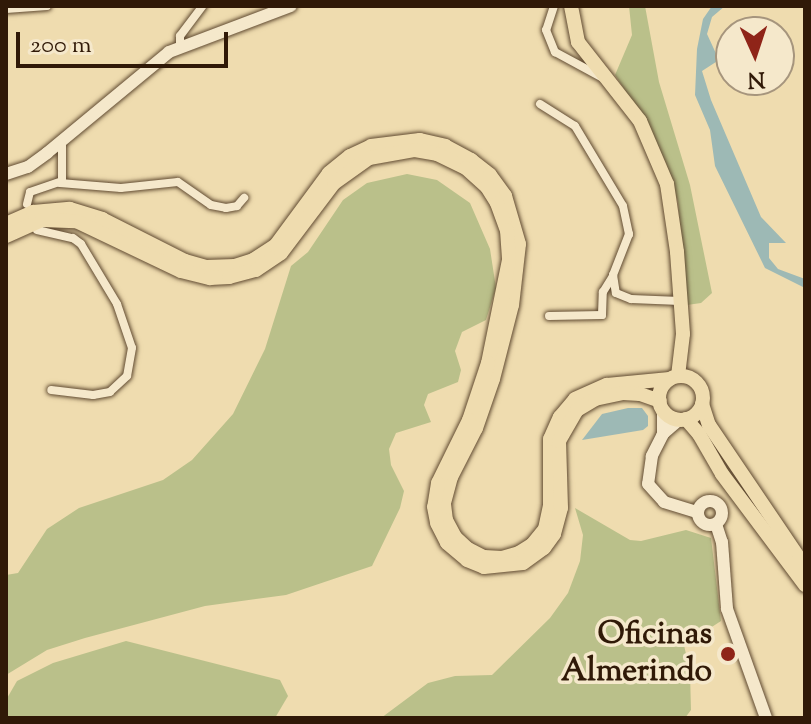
<!DOCTYPE html>
<html>
<head>
<meta charset="utf-8">
<style>
  body { margin:0 }
  #map { position:relative; width:811px; height:724px; overflow:hidden; background:#efdcaf; font-family:"Sorts Mill Goudy",serif }
  div>[style] { position:absolute }
  [style*='--x'] { left:calc(var(--x)*1px); top:calc(var(--y)*1px); width:calc(var(--w)*1px); rotate:calc(var(--a)*1deg) }
  .green>* { inset:0; background:#bac08a }
  .water>* { inset:0; background:#9db9b5 }
  .roads { filter:drop-shadow(0 0 2px #604a31) drop-shadow(0 0 2px #604a31) }
  .street>* { height:8px; margin:-4px; padding:0 4px; transform-origin:4px; border-radius:4px; background:#f5e8cb }
  .secondary>* { height:12px; margin:-6px; padding:0 6px; transform-origin:6px; border-radius:6px; background:#f5e8cb }
  .secondary>.ring { margin:-6px; padding:0; box-sizing:content-box; background:none; border:12px solid #f5e8cb; border-radius:50% }
  .primary>* { height:14px; margin:-7px; padding:0 7px; transform-origin:7px; border-radius:7px; background:#efdcaf }
  .primary>.ring { margin:-7px; padding:0; box-sizing:content-box; background:none; border:14px solid #efdcaf; border-radius:50% }
  .dots>* { width:22px; height:22px; translate:-50% -50%; box-sizing:border-box; border:4px solid #f5e8cb; border-radius:50% }
  span { translate:-50% -50%; white-space:nowrap; text-align:center; line-height:1.15; -webkit-text-stroke:7px #f5e8cb; paint-order:stroke }
  .poi-label { font-size:32px; color:#301907; font-weight:700 }
  .right { translate:-100% -50%; text-align:right }
  .frame { position:absolute; inset:0; border:8px solid #301907; pointer-events:none }
  .north { position:absolute; left:715px; top:16px; width:80px; height:80px; box-sizing:border-box; background:#f5e8cb; border:2px solid #a6957d; border-radius:50%; rotate:177deg; font-size:22px; font-weight:700; line-height:32px; text-align:center; color:#301907 }
  .north::after { content:''; display:block; margin:auto; width:28px; height:36px; background:#8f2418; clip-path:polygon(50% 0,100% 100%,50% 72%,0 100%) }
  .scale { position:absolute; left:16px; top:32px; width:212px; height:36px; box-sizing:border-box; border:4px solid #301907; border-top:0; padding-left:10px; font-size:24px; line-height:28px; white-space:nowrap; color:#301907; -webkit-text-stroke:6px #f5e8cb; paint-order:stroke }
</style>
</head>
<body>
<div id="map">
  <div class="green">
    <div style="clip-path:polygon(629px 6px,645px 6px,659px 82px,690px 185px,712px 293px,701px 303px,687px 305px,678px 202px,666px 163px,643px 118px,615px 75px,632px 35px)"></div>
    <div style="clip-path:polygon(407px 174px,437px 180px,470px 203px,490px 249px,496px 288px,486px 320px,462px 332px,455px 351px,461px 370px,458px 382px,428px 394px,424px 405px,431px 422px,396px 433px,389px 449px,391px 465px,404px 491px,400px 508px,372px 566px,286px 595px,205px 606px,85px 638px,47px 650px,6px 675px,6px 575px,18px 573px,47px 529px,79px 508px,163px 480px,192px 460px,233px 414px,265px 349px,291px 266px,308px 252px,343px 200px,367px 183px)"></div>
    <div style="clip-path:polygon(575px 508px,630px 540px,641px 541px,686px 530px,711px 538px,721px 621px,684px 645px,690px 672px,691px 710px,685px 718px,381px 718px,428px 683px,455px 676px,492px 675px,550px 618px,568px 593px,580px 561px,583px 535px)"></div>
    <div style="clip-path:polygon(126px 641px,280px 680px,288px 696px,275px 718px,6px 718px,6px 700px,17px 681px,53px 663px)"></div>
  </div>
  <div class="water">
    <div style="clip-path:polygon(712px 6px,725px 6px,712px 17px,707px 34px,719px 60px,702px 71px,711px 100px,761px 217px,786px 243px,769px 243px,769px 258px,778px 269px,805px 279px,805px 288px,765px 268px,715px 166px,710px 130px,695px 95px,697px 49px,703px 19px)"></div>
    <div style="clip-path:polygon(628px 408px,642px 408px,648px 416px,648px 426px,643px 430px,582px 440px,602px 414px)"></div>
  </div>
  <div class="roads">
    <div class="street">
      <div style="--x:554;--y:6;--w:25;--a:108"></div>
      <div style="--x:546;--y:30;--w:24;--a:68"></div>
      <div style="--x:555;--y:52;--w:57;--a:28.4"></div>
      <div style="--x:6;--y:9;--w:41;--a:-4.2"></div>
      <div style="--x:180;--y:47;--w:11;--a:-90"></div>
      <div style="--x:180;--y:36;--w:38;--a:-53"></div>
      <div style="--x:540;--y:104;--w:41;--a:32.2"></div>
      <div style="--x:575;--y:126;--w:93;--a:59"></div>
      <div style="--x:623;--y:206;--w:29;--a:78"></div>
      <div style="--x:629;--y:234;--w:44;--a:111.3"></div>
      <div style="--x:613;--y:275;--w:18;--a:81"></div>
      <div style="--x:616;--y:293;--w:16;--a:22"></div>
      <div style="--x:631;--y:299;--w:49;--a:2.3"></div>
      <div style="--x:60;--y:183;--w:61;--a:4.7"></div>
      <div style="--x:121;--y:188;--w:57;--a:-6"></div>
      <div style="--x:178;--y:182;--w:40;--a:34.9"></div>
      <div style="--x:211;--y:205;--w:15;--a:11"></div>
      <div style="--x:226;--y:208;--w:11;--a:-10"></div>
      <div style="--x:237;--y:206;--w:11;--a:-49"></div>
      <div style="--x:27;--y:204;--w:12;--a:-76"></div>
      <div style="--x:30;--y:192;--w:34;--a:-19"></div>
      <div style="--x:62;--y:181;--w:41;--a:-90"></div>
      <div style="--x:37;--y:230;--w:37;--a:13"></div>
      <div style="--x:73;--y:238;--w:10;--a:37"></div>
      <div style="--x:81;--y:244;--w:70;--a:59"></div>
      <div style="--x:117;--y:304;--w:46;--a:71.2"></div>
      <div style="--x:132;--y:348;--w:28;--a:100"></div>
      <div style="--x:127;--y:376;--w:23;--a:137"></div>
      <div style="--x:110;--y:392;--w:17;--a:170"></div>
      <div style="--x:93;--y:395;--w:42;--a:-173.2"></div>
      <div style="--x:549;--y:316;--w:53;--a:-1.1"></div>
      <div style="--x:602;--y:315;--w:23;--a:-88"></div>
      <div style="--x:603;--y:292;--w:19;--a:-58"></div>
    </div>
    <div class="secondary">
      <div style="--x:6;--y:174;--w:23;--a:-18"></div>
      <div style="--x:28;--y:167;--w:24;--a:-36"></div>
      <div style="--x:47;--y:153;--w:158;--a:-39.6"></div>
      <div style="--x:169;--y:52;--w:130;--a:-20.7"></div>
      <div style="--x:680;--y:419;--w:23;--a:139"></div>
      <div style="--x:663;--y:434;--w:25;--a:117"></div>
      <div style="--x:652;--y:456;--w:28;--a:98"></div>
      <div style="--x:648;--y:484;--w:24;--a:48"></div>
      <div style="--x:664;--y:502;--w:34;--a:17"></div>
      <div style="--x:663;--y:434;--w:24;--a:-90"></div>
      <div class="ring" style="left:698px;top:501px;width:12px;height:12px"></div>
      <div style="--x:716;--y:524;--w:19;--a:72"></div>
      <div style="--x:722;--y:542;--w:67;--a:85.7"></div>
      <div style="--x:727;--y:609;--w:116;--a:70.3"></div>
    </div>
    <div class="primary">
      <div style="--x:571;--y:6;--w:37;--a:79"></div>
      <div style="--x:578;--y:42;--w:100;--a:51.9"></div>
      <div style="--x:640;--y:121;--w:69;--a:66.8"></div>
      <div style="--x:667;--y:184;--w:69;--a:81.6"></div>
      <div style="--x:677;--y:252;--w:82;--a:85.8"></div>
      <div style="--x:683;--y:334;--w:42;--a:96.8"></div>
      <div style="--x:6;--y:224;--w:30;--a:-24"></div>
      <div style="--x:33;--y:212;--w:37;--a:-5"></div>
      <div style="--x:70;--y:209;--w:34;--a:17"></div>
      <div style="--x:102;--y:219;--w:93;--a:26.8"></div>
      <div style="--x:185;--y:261;--w:22;--a:16"></div>
      <div style="--x:206;--y:267;--w:29;--a:-2"></div>
      <div style="--x:235;--y:266;--w:19;--a:-18"></div>
      <div style="--x:253;--y:260;--w:27;--a:-33"></div>
      <div style="--x:276;--y:245;--w:89;--a:-53.6"></div>
      <div style="--x:329;--y:173;--w:27;--a:-39"></div>
      <div style="--x:350;--y:156;--w:23;--a:-25"></div>
      <div style="--x:371;--y:146;--w:49;--a:-7"></div>
      <div style="--x:420;--y:140;--w:26;--a:13"></div>
      <div style="--x:445;--y:146;--w:30;--a:28"></div>
      <div style="--x:471;--y:160;--w:24;--a:38"></div>
      <div style="--x:490;--y:175;--w:26;--a:54"></div>
      <div style="--x:505;--y:196;--w:50;--a:73.7"></div>
      <div style="--x:519;--y:244;--w:61;--a:96.5"></div>
      <div style="--x:512;--y:305;--w:76;--a:104.4"></div>
      <div style="--x:493;--y:379;--w:52;--a:109.1"></div>
      <div style="--x:476;--y:428;--w:55;--a:117"></div>
      <div style="--x:451;--y:477;--w:28;--a:105"></div>
      <div style="--x:444;--y:504;--w:16;--a:83"></div>
      <div style="--x:446;--y:520;--w:19;--a:62"></div>
      <div style="--x:455;--y:537;--w:18;--a:43"></div>
      <div style="--x:468;--y:549;--w:18;--a:27"></div>
      <div style="--x:484;--y:557;--w:18;--a:3"></div>
      <div style="--x:502;--y:558;--w:18;--a:-16"></div>
      <div style="--x:519;--y:553;--w:15;--a:-32"></div>
      <div style="--x:532;--y:545;--w:21;--a:-51"></div>
      <div style="--x:545;--y:529;--w:25;--a:-78"></div>
      <div style="--x:550;--y:505;--w:66;--a:-90"></div>
      <div style="--x:550;--y:439;--w:24;--a:-66"></div>
      <div style="--x:560;--y:417;--w:23;--a:-50"></div>
      <div style="--x:575;--y:399;--w:35;--a:-24"></div>
      <div style="--x:607;--y:385;--w:63;--a:-5.4"></div>
      <div style="--x:6;--y:236;--w:39;--a:-24"></div>
      <div style="--x:42;--y:220;--w:34;--a:2"></div>
      <div style="--x:76;--y:221;--w:116;--a:25.5"></div>
      <div style="--x:181;--y:271;--w:30;--a:14"></div>
      <div style="--x:210;--y:278;--w:19;--a:-3"></div>
      <div style="--x:229;--y:277;--w:28;--a:-15"></div>
      <div style="--x:256;--y:270;--w:30;--a:-34"></div>
      <div style="--x:281;--y:253;--w:88;--a:-52.9"></div>
      <div style="--x:334;--y:183;--w:43;--a:-35.5"></div>
      <div style="--x:369;--y:158;--w:47;--a:-9.9"></div>
      <div style="--x:415;--y:150;--w:22;--a:10"></div>
      <div style="--x:437;--y:154;--w:32;--a:26"></div>
      <div style="--x:466;--y:168;--w:28;--a:42"></div>
      <div style="--x:487;--y:187;--w:19;--a:58"></div>
      <div style="--x:497;--y:203;--w:29;--a:70"></div>
      <div style="--x:507;--y:230;--w:30;--a:86"></div>
      <div style="--x:509;--y:260;--w:105;--a:101.5"></div>
      <div style="--x:488;--y:363;--w:60;--a:108.4"></div>
      <div style="--x:469;--y:420;--w:70;--a:116.2"></div>
      <div style="--x:438;--y:483;--w:24;--a:99"></div>
      <div style="--x:434;--y:507;--w:16;--a:79"></div>
      <div style="--x:437;--y:523;--w:22;--a:63"></div>
      <div style="--x:447;--y:543;--w:26;--a:40"></div>
      <div style="--x:467;--y:560;--w:18;--a:22"></div>
      <div style="--x:484;--y:567;--w:39;--a:-6"></div>
      <div style="--x:523;--y:563;--w:26;--a:-36"></div>
      <div style="--x:544;--y:548;--w:17;--a:-54"></div>
      <div style="--x:554;--y:534;--w:27;--a:-75"></div>
      <div style="--x:561;--y:508;--w:67;--a:-91.7"></div>
      <div style="--x:559;--y:441;--w:36;--a:-60"></div>
      <div style="--x:577;--y:410;--w:21;--a:-31"></div>
      <div style="--x:595;--y:399;--w:29;--a:-12"></div>
      <div style="--x:623;--y:393;--w:17;--a:3"></div>
      <div style="--x:640;--y:394;--w:21;--a:19"></div>
      <div class="ring" style="left:659px;top:376px;width:30px;height:30px"></div>
      <div style="--x:702;--y:404;--w:22;--a:72"></div>
      <div style="--x:709;--y:425;--w:171;--a:55.9"></div>
      <div style="--x:686;--y:419;--w:20;--a:49"></div>
      <div style="--x:699;--y:434;--w:46;--a:60.1"></div>
      <div style="--x:722;--y:474;--w:139;--a:53.2"></div>
    </div>
  </div>
  <div class="dots">
    <div style="left:728px;top:654px;background:#8f2418"></div>
  </div>
  <div class="poi-label">
    <span class="right" style="left:712px;top:654px">Oficinas<br>Almerindo</span>
  </div>
  <div class="frame"></div>
  <div class="north">N</div>
  <div class="scale">200 m</div>
</div>
</body>
</html>
